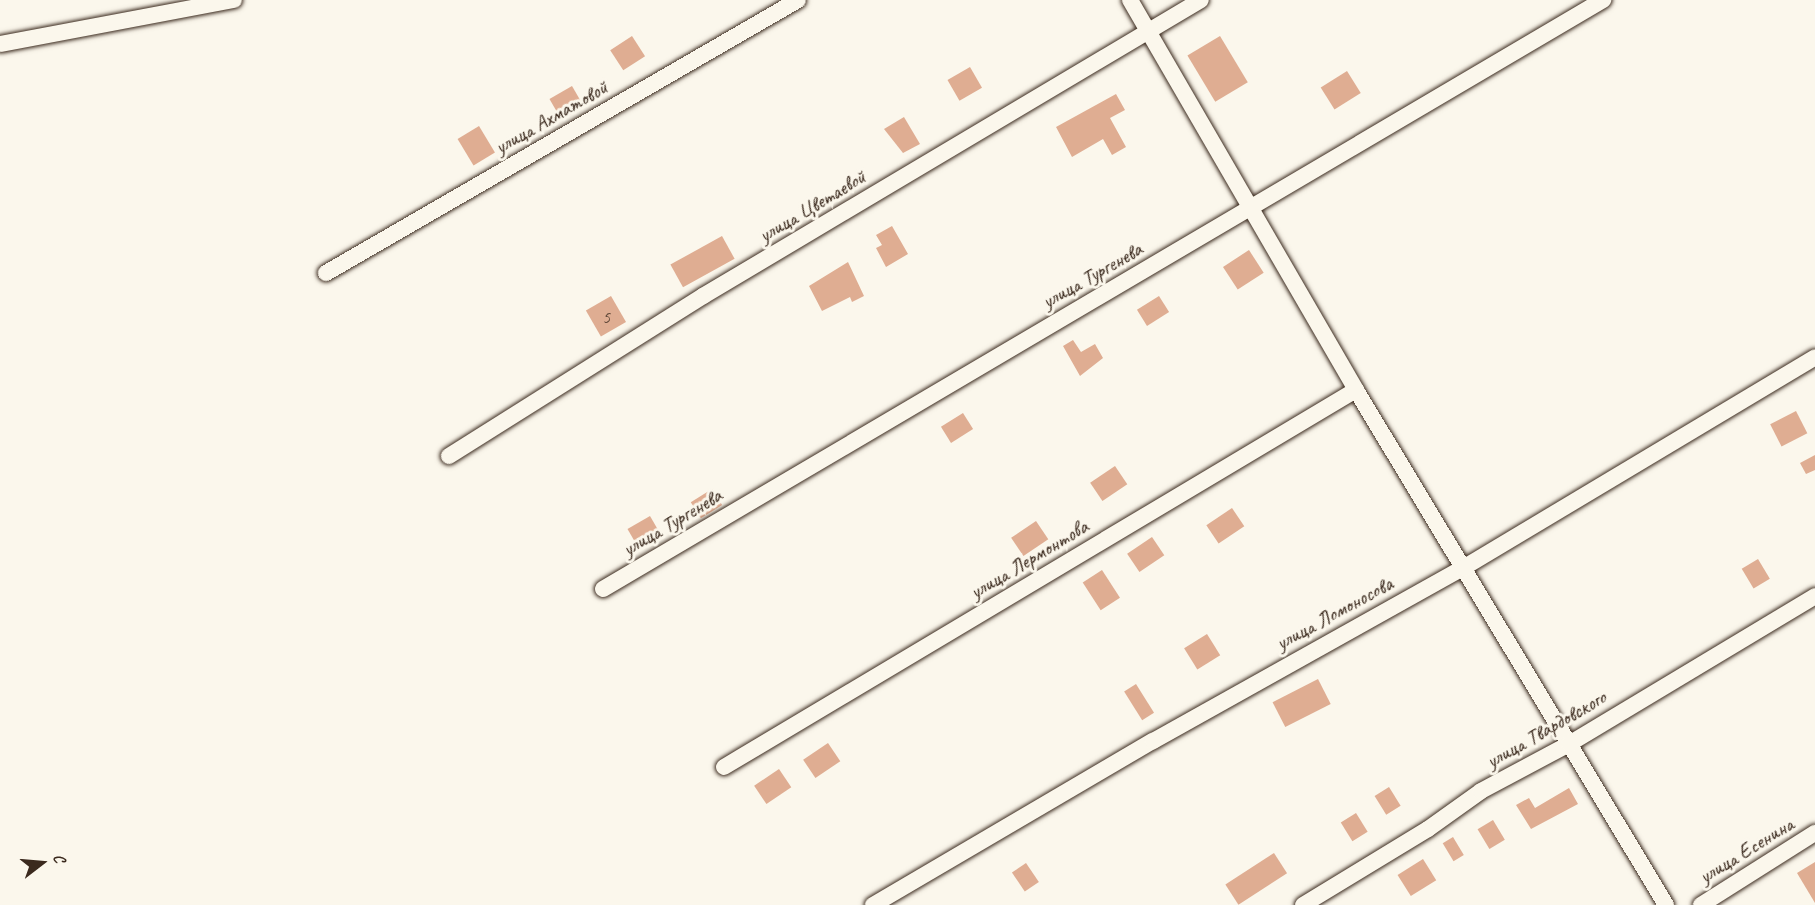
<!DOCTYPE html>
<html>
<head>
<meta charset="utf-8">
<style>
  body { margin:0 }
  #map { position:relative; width:1815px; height:905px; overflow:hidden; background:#fbf7ec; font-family:Caveat,sans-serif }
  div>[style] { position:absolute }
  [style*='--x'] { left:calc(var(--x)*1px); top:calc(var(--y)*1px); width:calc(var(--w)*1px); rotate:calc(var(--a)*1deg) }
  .building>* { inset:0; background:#dfad92; transform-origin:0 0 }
  .roads { filter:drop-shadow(0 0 2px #3b2a1e) drop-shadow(0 0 2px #3b2a1e) }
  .street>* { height:16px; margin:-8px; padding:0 8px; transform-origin:8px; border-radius:8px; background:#fbf7ec }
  span { translate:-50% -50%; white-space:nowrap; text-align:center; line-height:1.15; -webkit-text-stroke:6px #fbf7ec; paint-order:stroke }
  .number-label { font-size:18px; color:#644b3b }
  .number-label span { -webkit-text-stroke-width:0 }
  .street-label { font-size:21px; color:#3b2a1e }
  .north { position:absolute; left:12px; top:833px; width:60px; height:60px; -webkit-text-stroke:4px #fbf7ec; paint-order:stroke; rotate:74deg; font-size:16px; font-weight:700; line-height:24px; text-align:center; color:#3b2a1e }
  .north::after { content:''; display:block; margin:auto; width:21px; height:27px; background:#3b2a1e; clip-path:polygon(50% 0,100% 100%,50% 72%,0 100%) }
</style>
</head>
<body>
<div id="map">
  <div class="building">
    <div style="left:632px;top:36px;width:24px;height:26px;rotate:57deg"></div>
    <div style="left:1220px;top:36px;width:54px;height:38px;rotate:59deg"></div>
    <div style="left:970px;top:67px;width:24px;height:26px;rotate:60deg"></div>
    <div style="left:1347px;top:71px;width:26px;height:31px;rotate:58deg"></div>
    <div style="left:572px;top:86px;width:24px;height:26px;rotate:60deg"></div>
    <div style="clip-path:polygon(1116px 94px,1125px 110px,1110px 118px,1126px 147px,1112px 155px,1103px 139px,1072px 157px,1056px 127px)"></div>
    <div style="clip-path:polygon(904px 117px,920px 144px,903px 153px,884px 129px)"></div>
    <div style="left:479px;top:126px;width:31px;height:25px;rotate:59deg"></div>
    <div style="clip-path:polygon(892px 226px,908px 254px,886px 267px,876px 248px,882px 245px,876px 235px)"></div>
    <div style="left:722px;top:236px;width:26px;height:59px;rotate:61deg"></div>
    <div style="left:1249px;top:250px;width:27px;height:31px;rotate:57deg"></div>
    <div style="clip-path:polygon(848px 262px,864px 296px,852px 302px,850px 297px,822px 311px,809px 286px)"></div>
    <div style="left:611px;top:296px;width:30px;height:29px;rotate:60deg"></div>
    <div style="left:1159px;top:296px;width:19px;height:26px;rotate:58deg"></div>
    <div style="clip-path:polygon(1073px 340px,1081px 352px,1095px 344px,1103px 358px,1080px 376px,1063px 346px)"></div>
    <div style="left:1796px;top:411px;width:25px;height:29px;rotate:63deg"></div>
    <div style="left:963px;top:413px;width:19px;height:26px;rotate:58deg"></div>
    <div style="clip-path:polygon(1815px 455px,1815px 470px,1806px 474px,1800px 463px)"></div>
    <div style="left:1115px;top:466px;width:22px;height:30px;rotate:56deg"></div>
    <div style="left:712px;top:489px;width:19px;height:25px;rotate:58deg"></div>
    <div style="left:1232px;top:508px;width:22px;height:31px;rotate:56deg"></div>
    <div style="left:650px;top:516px;width:20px;height:26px;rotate:60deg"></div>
    <div style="left:1036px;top:521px;width:22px;height:30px;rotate:56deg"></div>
    <div style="left:1152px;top:537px;width:22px;height:30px;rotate:56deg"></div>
    <div style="left:1758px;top:559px;width:23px;height:19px;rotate:59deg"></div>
    <div style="left:1102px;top:570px;width:33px;height:23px;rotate:57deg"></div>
    <div style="left:1207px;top:634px;width:25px;height:27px;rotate:58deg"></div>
    <div style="left:1318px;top:679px;width:28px;height:51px;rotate:63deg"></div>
    <div style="left:1136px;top:684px;width:34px;height:14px;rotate:58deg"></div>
    <div style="left:828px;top:743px;width:22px;height:30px;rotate:56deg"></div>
    <div style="left:779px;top:769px;width:22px;height:30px;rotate:56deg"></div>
    <div style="left:1389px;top:787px;width:22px;height:17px;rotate:58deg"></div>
    <div style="clip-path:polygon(1569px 788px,1578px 804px,1531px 829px,1516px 805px,1529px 798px,1535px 808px)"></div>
    <div style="left:1356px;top:813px;width:22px;height:18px;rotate:58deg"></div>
    <div style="left:1493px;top:820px;width:23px;height:18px;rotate:59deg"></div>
    <div style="left:1453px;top:837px;width:21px;height:12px;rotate:59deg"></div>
    <div style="left:1274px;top:853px;width:24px;height:58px;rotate:57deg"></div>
    <div style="left:1423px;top:859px;width:25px;height:30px;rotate:58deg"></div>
    <div style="clip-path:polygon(1815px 862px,1815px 903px,1797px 873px)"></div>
    <div style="left:1026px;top:863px;width:23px;height:17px;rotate:56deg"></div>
  </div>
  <div class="roads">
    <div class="street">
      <div style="--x:1130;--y:0;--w:451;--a:59.9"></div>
      <div style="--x:1356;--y:390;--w:601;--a:58.95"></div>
      <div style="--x:1;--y:44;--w:237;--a:-10.7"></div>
      <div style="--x:326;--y:273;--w:545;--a:-30.04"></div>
      <div style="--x:449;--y:456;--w:300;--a:-32.2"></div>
      <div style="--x:703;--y:296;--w:579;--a:-30.73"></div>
      <div style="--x:603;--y:589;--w:1161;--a:-30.5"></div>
      <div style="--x:724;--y:767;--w:736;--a:-30.82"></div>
      <div style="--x:873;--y:905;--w:324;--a:-30.4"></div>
      <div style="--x:1153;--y:741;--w:355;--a:-29.2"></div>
      <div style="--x:1463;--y:568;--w:410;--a:-30.9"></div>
      <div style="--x:1303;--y:905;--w:146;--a:-31.3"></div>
      <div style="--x:1428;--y:829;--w:65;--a:-35.6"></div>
      <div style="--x:1481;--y:791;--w:100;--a:-28.1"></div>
      <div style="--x:1569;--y:744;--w:287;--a:-31"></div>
      <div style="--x:1701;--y:905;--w:135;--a:-32.3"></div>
    </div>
  </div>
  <div class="number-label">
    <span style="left:606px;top:317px">5</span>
  </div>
  <div class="street-label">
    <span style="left:551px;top:117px;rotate:-30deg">улица Ахматовой</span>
    <span style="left:812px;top:206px;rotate:-31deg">улица Цветаевой</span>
    <span style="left:1092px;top:275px;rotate:-30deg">улица Тургенева</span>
    <span style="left:672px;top:522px;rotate:-31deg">улица Тургенева</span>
    <span style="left:1029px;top:559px;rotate:-31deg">улица Лермонтова</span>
    <span style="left:1334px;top:613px;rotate:-29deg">улица Ломоносова</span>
    <span style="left:1546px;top:729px;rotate:-30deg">улица Твардовского</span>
    <span style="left:1746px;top:850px;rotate:-32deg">улица Есенина</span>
  </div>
  <div class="north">С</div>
</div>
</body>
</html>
